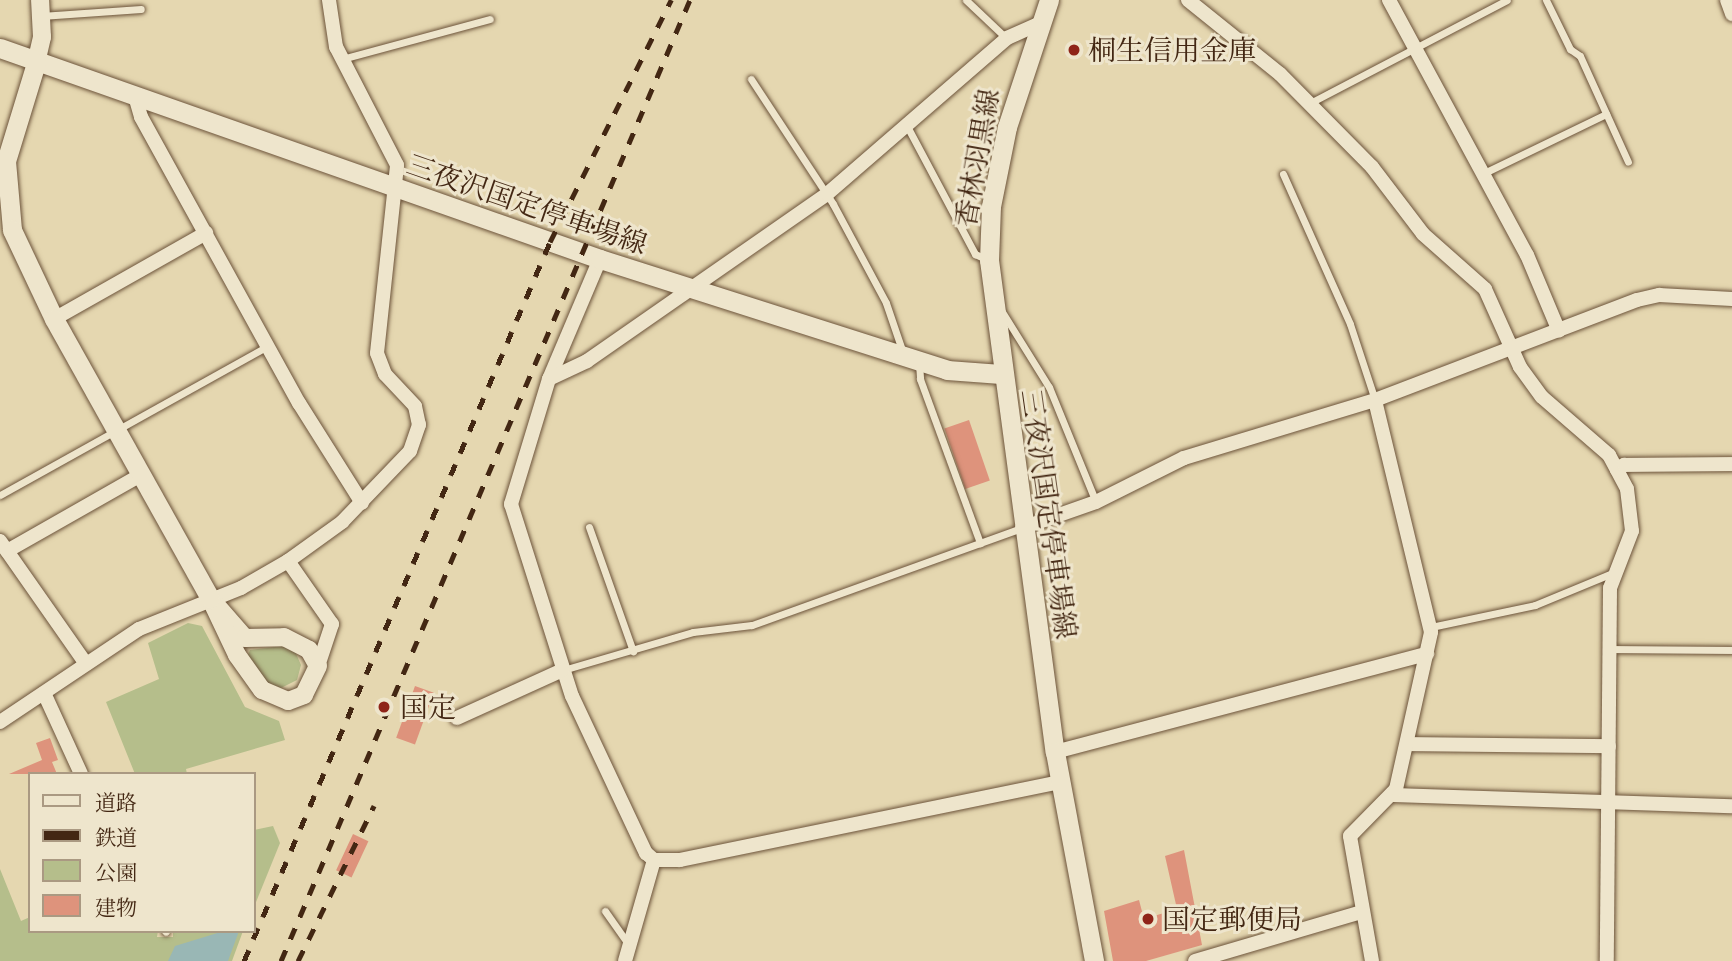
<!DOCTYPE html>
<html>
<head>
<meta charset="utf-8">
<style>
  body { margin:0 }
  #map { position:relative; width:1732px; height:961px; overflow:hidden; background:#e5d7b0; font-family:"EB Garamond","Noto Serif JP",serif }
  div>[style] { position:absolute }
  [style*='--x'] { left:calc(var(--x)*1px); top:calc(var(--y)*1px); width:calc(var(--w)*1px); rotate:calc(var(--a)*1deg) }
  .green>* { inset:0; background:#b5be8b }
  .water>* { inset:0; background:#99b7b5 }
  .building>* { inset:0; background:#de937c; transform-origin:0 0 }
  .roads { filter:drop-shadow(0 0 2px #6c533a) drop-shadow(0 0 2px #6c533a) }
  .service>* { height:7px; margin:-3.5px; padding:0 3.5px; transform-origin:3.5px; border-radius:3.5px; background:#eee5cc }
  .minor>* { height:14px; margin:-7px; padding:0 7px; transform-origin:7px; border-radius:7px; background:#eee5cc }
  .tertiary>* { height:18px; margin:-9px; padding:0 9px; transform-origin:9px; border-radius:9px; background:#eee5cc }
  .secondary>* { height:19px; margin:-9.5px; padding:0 9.5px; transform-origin:9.5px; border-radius:9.5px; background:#eee5cc }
  .rail>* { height:5px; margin-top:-2.5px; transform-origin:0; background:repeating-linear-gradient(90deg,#432713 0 12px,transparent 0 24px) }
  .dots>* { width:19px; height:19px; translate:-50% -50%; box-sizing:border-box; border:4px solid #eee5cc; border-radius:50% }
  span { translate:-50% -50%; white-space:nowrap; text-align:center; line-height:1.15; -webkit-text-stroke:6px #eee5cc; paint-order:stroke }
  .poi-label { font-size:28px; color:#432713 }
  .left { translate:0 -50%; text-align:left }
  .street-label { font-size:28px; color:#432713 }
  .legend { position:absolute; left:28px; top:772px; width:228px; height:161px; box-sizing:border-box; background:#eee5cc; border:2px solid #aa9982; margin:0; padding:9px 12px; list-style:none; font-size:21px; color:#432713 }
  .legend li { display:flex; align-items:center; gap:14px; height:35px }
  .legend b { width:35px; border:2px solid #aa9982 }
</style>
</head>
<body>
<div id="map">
  <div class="green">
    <div style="clip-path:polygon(188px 623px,202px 626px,245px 707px,279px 721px,285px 740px,186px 769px,187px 774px,135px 774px,106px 702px,159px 679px,148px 643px)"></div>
    <div style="clip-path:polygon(282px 646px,294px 649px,301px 665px,297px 680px,281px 688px,267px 683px,247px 657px,250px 650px)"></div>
    <div style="clip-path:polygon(273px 826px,280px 843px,254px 907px,254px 830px)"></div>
    <div style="clip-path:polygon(0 869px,21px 921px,30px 917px,30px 931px,158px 931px,157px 937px,173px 937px,173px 931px,243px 931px,232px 961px,0 961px)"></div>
  </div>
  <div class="water">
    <div style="clip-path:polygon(224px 931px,239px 931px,228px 961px,168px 961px,175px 946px)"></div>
  </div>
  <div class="building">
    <div style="left:969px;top:420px;width:64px;height:26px;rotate:71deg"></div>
    <div style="left:415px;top:686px;width:20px;height:55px;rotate:20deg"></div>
    <div style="clip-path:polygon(50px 738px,58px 760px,52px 762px,57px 774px,9px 774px,42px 760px,36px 743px)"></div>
    <div style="left:353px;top:834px;width:17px;height:40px;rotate:25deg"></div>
    <div style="clip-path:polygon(1184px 850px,1202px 945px,1146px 961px,1113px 961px,1104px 911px,1139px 900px,1144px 919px,1177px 909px,1165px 856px)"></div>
  </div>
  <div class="roads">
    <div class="service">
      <div style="--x:966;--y:0;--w:55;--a:43.5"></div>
      <div style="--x:1546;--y:0;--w:55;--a:63.9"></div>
      <div style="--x:1570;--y:49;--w:12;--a:35"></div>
      <div style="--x:1580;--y:56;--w:116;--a:65.6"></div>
      <div style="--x:41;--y:16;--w:100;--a:-4"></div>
      <div style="--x:342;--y:59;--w:153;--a:-15.1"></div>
      <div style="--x:751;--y:79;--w:149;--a:56.7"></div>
      <div style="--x:833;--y:204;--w:112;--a:61.8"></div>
      <div style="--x:886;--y:303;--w:53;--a:71.2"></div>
      <div style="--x:1310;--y:103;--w:222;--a:-27.6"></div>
      <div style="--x:908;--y:128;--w:143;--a:62"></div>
      <div style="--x:975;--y:254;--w:14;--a:25"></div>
      <div style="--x:1283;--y:174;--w:164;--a:65.9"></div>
      <div style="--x:1350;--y:324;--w:80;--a:71.8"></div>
      <div style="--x:1482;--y:174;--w:138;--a:-25.8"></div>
      <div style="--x:1001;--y:310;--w:91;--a:58.1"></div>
      <div style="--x:1049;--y:387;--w:124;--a:67.8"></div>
      <div style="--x:919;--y:363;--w:16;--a:86"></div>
      <div style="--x:920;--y:379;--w:175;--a:69.9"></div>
      <div style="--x:0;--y:495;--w:307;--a:-29.1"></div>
      <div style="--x:589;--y:527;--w:132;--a:70.5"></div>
      <div style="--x:1431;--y:627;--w:106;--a:-11.9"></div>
      <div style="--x:1535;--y:605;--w:89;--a:-22.5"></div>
      <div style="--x:1610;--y:649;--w:122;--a:0.5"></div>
      <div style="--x:563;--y:670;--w:135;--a:-16.3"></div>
      <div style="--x:693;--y:632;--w:59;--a:-6.8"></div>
      <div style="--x:752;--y:625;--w:287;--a:-19.8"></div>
      <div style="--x:605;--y:911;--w:42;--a:54.8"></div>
      <div style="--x:165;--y:931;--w:1;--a:45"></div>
    </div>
    <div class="minor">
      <div style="--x:1188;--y:0;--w:118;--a:38.8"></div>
      <div style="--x:1280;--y:74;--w:131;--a:45.3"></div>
      <div style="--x:1372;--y:167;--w:84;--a:52.7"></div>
      <div style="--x:1423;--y:234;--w:83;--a:41.6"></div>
      <div style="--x:1485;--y:289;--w:85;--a:65.8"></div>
      <div style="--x:1520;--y:367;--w:37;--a:54"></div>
      <div style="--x:1542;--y:397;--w:89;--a:40.9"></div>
      <div style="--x:1609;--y:455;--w:38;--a:62"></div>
      <div style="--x:1627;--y:489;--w:42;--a:83.2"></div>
      <div style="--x:1632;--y:531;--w:61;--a:111.1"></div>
      <div style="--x:1610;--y:588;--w:373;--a:90.5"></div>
      <div style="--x:1389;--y:0;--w:290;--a:61.6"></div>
      <div style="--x:1527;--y:255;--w:82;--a:67.2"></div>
      <div style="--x:1727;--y:0;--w:15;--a:70"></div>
      <div style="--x:135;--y:96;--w:22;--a:74"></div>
      <div style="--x:141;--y:117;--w:327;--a:61.1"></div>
      <div style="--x:299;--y:403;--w:118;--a:57.8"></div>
      <div style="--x:600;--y:259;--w:130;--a:113"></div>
      <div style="--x:549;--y:379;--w:131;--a:106.9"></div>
      <div style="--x:511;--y:504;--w:201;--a:72.4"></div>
      <div style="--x:572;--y:696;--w:174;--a:64.8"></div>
      <div style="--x:646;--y:853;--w:11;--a:41"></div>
      <div style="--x:654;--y:860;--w:26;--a:0"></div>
      <div style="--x:680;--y:860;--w:389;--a:-11.6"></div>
      <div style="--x:54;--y:319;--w:175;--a:-29.5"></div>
      <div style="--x:549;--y:379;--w:42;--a:-25.3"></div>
      <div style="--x:587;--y:361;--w:292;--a:-34.8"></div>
      <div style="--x:827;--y:194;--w:238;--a:-40.9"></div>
      <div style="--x:1007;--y:38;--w:34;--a:-24"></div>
      <div style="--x:1617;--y:470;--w:9;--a:-36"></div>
      <div style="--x:1624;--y:465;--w:108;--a:-0.5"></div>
      <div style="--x:1022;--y:528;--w:78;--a:-19.4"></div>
      <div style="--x:1096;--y:502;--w:98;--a:-26.6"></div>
      <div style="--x:1184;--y:458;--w:200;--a:-16.9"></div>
      <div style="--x:1375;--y:400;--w:280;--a:-20.9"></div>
      <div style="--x:1637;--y:300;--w:23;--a:-13"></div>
      <div style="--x:1659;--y:295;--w:73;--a:3.1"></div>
      <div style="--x:0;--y:541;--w:150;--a:55"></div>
      <div style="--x:7;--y:551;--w:154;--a:-29.6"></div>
      <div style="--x:288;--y:561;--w:77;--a:55.1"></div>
      <div style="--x:332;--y:624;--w:44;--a:108.4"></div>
      <div style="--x:44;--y:693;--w:89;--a:65.4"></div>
      <div style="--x:457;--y:718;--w:116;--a:-24.4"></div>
      <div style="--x:0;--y:722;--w:167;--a:-33.8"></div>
      <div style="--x:139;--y:629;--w:110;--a:-21.9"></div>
      <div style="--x:241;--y:588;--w:54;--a:-29.9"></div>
      <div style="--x:288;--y:561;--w:67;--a:-35.8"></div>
      <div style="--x:342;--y:522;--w:98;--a:-46.2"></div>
      <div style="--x:410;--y:451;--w:28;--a:-71"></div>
      <div style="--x:419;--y:425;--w:19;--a:-102"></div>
      <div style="--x:415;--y:406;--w:44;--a:-133.2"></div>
      <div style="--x:385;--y:374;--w:22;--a:-111"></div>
      <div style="--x:377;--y:353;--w:189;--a:-83.9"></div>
      <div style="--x:397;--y:165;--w:133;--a:-117.3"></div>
      <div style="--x:336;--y:47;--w:48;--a:-98.5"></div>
      <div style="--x:1408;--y:744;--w:201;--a:0.6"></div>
      <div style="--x:1055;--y:752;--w:385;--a:-14.8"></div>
      <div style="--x:1393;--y:795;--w:339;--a:1.9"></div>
      <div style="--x:625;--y:961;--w:105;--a:-74"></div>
      <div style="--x:1195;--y:961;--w:174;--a:-16.4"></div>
      <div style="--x:1372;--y:961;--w:127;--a:-100"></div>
      <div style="--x:1350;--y:836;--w:66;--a:-45.6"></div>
      <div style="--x:1396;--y:789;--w:161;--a:-77.4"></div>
      <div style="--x:1431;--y:632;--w:239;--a:-103.6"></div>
    </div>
    <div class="tertiary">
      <div style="--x:36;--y:63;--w:27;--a:-77"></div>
      <div style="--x:42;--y:37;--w:37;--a:-93"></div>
      <div style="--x:210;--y:598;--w:53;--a:48.8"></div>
      <div style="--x:245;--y:638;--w:39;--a:-1"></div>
      <div style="--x:284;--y:637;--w:28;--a:27"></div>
      <div style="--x:309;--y:650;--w:18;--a:61"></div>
      <div style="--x:318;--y:666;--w:32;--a:116"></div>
      <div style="--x:304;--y:695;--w:17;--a:159"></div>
      <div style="--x:288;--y:701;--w:28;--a:-157"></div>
      <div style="--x:262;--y:690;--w:43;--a:-125.5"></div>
      <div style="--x:237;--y:655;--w:63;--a:-115.3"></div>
    </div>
    <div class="secondary">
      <div style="--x:1049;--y:0;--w:134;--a:108.3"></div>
      <div style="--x:1007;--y:127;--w:81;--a:101.4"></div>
      <div style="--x:991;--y:206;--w:54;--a:92.1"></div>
      <div style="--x:989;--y:260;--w:496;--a:82.4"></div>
      <div style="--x:1055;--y:752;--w:213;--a:79.4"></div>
      <div style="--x:0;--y:48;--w:636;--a:19.38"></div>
      <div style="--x:600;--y:259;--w:364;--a:17.7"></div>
      <div style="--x:947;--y:370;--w:54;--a:4.2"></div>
      <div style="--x:36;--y:63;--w:102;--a:107"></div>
      <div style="--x:6;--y:161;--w:69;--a:85"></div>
      <div style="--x:12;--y:230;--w:98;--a:64.7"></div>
      <div style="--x:54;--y:319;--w:320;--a:60.8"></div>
    </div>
  </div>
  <div class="rail">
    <div style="--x:244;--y:961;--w:781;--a:-66.95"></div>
    <div style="--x:550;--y:242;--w:271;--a:-63.4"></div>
    <div style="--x:281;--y:961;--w:1044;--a:-66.95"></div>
    <div style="--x:298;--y:961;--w:173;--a:-63.9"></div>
  </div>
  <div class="dots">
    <div style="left:1074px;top:50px;background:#8f2418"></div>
    <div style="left:384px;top:707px;background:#8f2418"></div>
    <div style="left:1148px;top:919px;background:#8f2418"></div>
  </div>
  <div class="poi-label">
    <span class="left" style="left:1088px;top:50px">桐生信用金庫</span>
    <span class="left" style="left:400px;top:707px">国定</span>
    <span class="left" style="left:1162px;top:919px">国定郵便局</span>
  </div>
  <div class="street-label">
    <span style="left:977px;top:158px;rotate:-80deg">香林羽黒線</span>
    <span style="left:527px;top:204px;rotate:19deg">三夜沢国定停車場線</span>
    <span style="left:1049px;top:514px;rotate:82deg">三夜沢国定停車場線</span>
  </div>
  <ul class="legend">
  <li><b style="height:9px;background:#eee5cc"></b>道路</li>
  <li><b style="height:9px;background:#432713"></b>鉄道</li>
  <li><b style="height:19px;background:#b5be8b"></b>公園</li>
  <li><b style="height:19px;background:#de937c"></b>建物</li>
  </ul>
</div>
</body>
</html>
